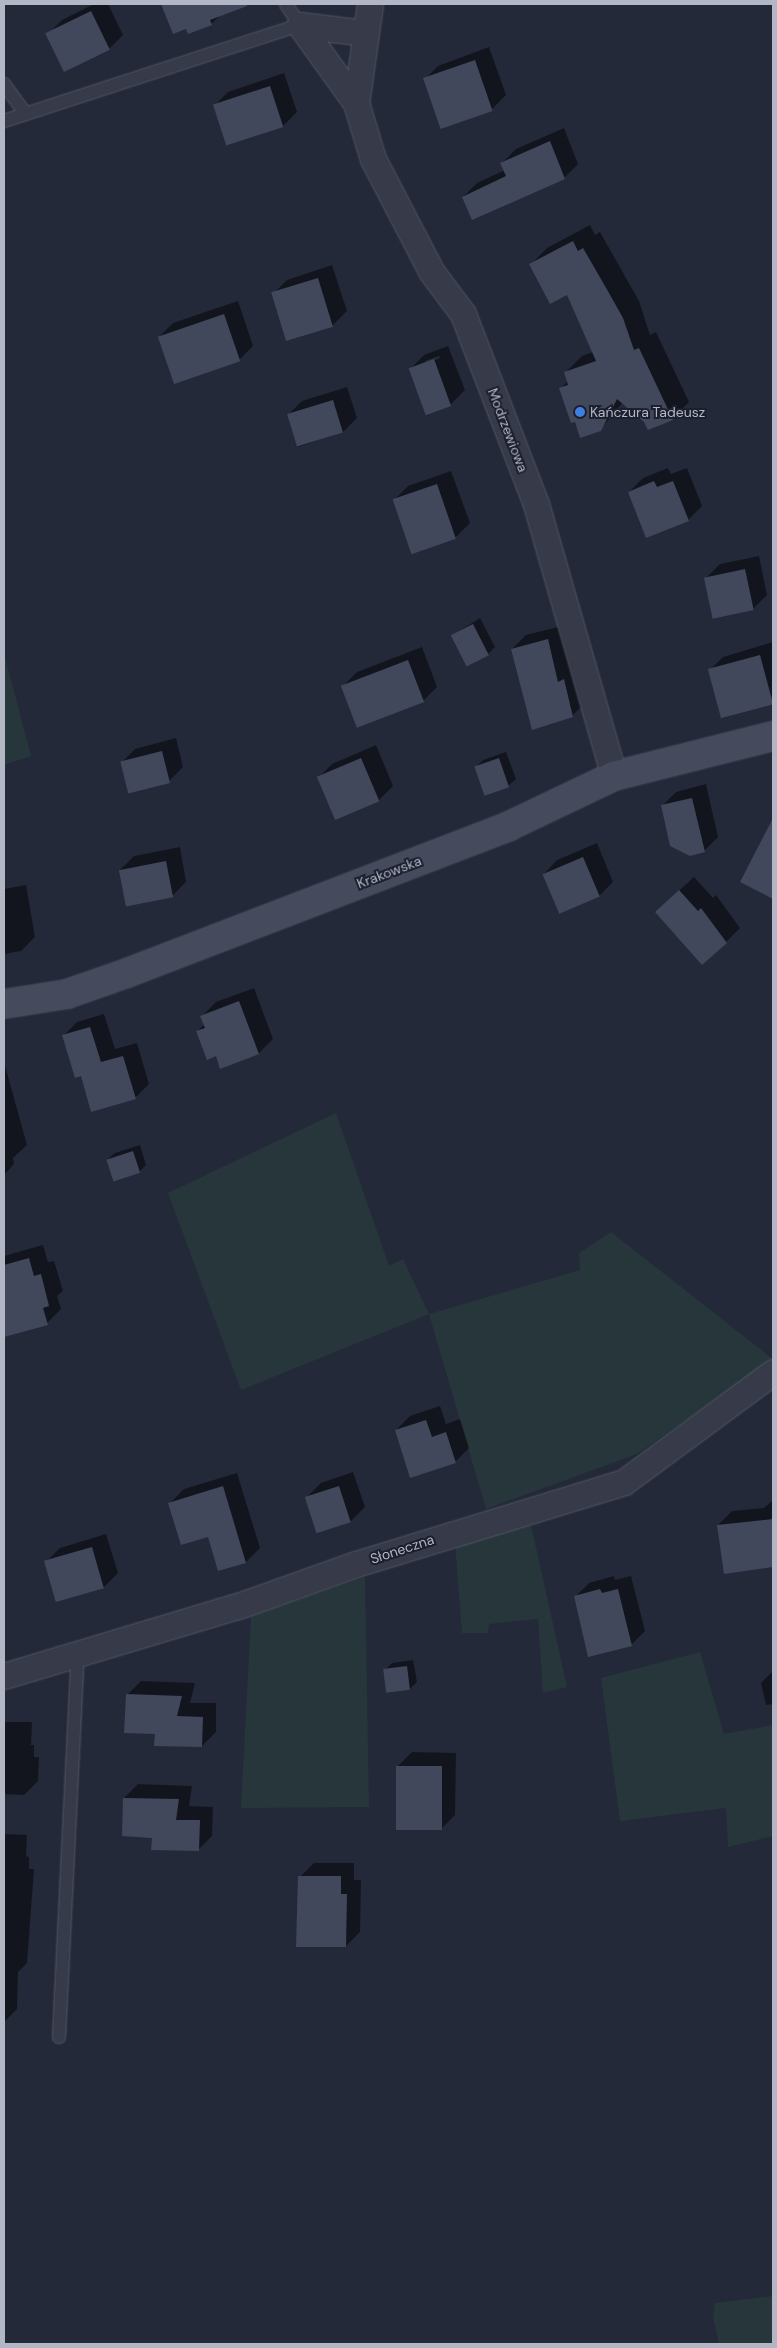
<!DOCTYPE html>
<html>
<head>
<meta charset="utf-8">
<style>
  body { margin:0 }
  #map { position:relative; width:777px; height:2348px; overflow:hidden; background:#232939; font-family:"DM Sans",sans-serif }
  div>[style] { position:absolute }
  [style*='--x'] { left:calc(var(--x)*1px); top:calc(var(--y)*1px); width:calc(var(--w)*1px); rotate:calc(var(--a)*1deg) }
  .green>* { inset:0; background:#26363b }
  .shadow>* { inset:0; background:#0007 }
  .building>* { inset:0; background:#42485b; transform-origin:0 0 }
  .roads { filter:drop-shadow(0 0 1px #525664) drop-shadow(0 0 1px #525664) }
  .lane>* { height:12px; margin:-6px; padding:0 6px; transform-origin:6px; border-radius:6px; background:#373b49 }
  .street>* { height:25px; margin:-12.5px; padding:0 12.5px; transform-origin:12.5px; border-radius:12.5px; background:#373b49 }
  .secondary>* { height:28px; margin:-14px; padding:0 14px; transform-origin:14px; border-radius:14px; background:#454a5c }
  .dots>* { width:14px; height:14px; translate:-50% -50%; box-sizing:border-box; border:2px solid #1c202e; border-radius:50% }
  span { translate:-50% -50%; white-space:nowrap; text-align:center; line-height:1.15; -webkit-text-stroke:4px #1c202e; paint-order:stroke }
  .poi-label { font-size:14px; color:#b2b6c5 }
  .left { translate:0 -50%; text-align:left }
  .street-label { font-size:14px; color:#b2b6c5 }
  .frame { position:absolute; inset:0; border:5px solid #b2b6c5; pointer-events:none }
</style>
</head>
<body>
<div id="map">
  <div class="green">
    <div style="clip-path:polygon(4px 653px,31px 756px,4px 765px)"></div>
    <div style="clip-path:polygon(336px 1113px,389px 1266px,403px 1259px,429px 1314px,580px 1270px,579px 1253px,611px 1232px,773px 1359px,637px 1454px,486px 1509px,429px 1314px,241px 1390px,168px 1193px)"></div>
    <div style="clip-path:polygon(531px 1525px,567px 1687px,543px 1693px,538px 1619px,489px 1624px,488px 1633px,462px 1633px,455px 1544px)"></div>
    <div style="clip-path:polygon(365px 1577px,369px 1807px,241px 1808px,251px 1616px)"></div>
    <div style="clip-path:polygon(700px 1652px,724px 1734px,773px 1725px,773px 1836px,728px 1847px,726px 1808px,620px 1821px,601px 1678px)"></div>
    <div style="clip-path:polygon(773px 2296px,773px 2344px,719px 2344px,713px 2317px,715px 2303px)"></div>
  </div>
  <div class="shadow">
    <div style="clip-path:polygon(94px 4px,108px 4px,123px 35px,109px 49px,48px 34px,62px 20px)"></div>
    <div style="clip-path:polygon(163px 4px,233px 4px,211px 24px,187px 27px)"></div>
    <div style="clip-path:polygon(489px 47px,506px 95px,492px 109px,424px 80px,438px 66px)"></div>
    <div style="clip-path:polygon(284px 73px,297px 112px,283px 126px,227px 144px,214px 106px,228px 92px)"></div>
    <div style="clip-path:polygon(564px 128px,578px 164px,564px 178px,463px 197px,477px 183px,505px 170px,502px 163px,516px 149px)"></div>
    <div style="clip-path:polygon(590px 225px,595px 235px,600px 232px,639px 301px,650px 335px,656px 332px,689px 402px,673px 418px,649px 429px,645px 421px,623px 402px,600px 430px,576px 420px,561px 388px,568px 381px,565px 373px,582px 356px,593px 352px,567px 293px,531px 264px,547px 248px)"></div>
    <div style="clip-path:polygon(332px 265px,347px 311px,333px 325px,288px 340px,273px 294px,287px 280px)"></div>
    <div style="clip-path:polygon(238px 301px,253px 346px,239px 360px,159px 337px,173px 323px)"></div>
    <div style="clip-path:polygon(evenodd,448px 346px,465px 390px,451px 404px,427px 413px,410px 369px,424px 355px,448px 346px,439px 356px,440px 358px,425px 364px,425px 361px,439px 356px)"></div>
    <div style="clip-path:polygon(347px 387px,357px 418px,343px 432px,298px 447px,288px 415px,302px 401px)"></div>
    <div style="clip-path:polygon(668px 468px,671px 474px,687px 468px,702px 506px,688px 520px,629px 492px,643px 478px)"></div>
    <div style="clip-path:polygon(451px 471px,470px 523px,456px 537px,412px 552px,394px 500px,408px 486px)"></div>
    <div style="clip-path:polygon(759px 556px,767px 595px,753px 609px,706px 578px,720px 564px)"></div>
    <div style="clip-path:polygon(480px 618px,495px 647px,488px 654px,453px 635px)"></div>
    <div style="clip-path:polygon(562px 626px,586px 702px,572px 716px,512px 649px,526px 635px)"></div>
    <div style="clip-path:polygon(773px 642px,773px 703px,723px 718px,709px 671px,723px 657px)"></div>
    <div style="clip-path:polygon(422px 647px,437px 687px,423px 701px,343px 686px,357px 672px)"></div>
    <div style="clip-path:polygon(176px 738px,183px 767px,169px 781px,121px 763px,135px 749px)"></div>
    <div style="clip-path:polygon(376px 745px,393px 786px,379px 800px,335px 818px,318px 778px,332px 764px)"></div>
    <div style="clip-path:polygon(506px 752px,516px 779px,509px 785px,486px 794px,476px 767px,483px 760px)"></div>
    <div style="clip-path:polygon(706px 784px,718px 837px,704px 851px,662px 806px,676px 792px)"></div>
    <div style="clip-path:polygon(773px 829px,773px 898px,741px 881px,764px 838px)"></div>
    <div style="clip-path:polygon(597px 843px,613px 882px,599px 896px,544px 874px,557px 860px)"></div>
    <div style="clip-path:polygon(180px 847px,186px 882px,172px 896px,120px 870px,134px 856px)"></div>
    <div style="clip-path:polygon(694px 877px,713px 898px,716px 895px,740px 928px,726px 942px,671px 898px)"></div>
    <div style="clip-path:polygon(26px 885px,35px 937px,21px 951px,4px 954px,4px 889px)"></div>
    <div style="clip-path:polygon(254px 988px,273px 1039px,259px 1053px,221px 1067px,217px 1055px,197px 1031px,205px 1024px,202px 1016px,216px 1002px)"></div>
    <div style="clip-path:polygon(104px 1014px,115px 1049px,137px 1043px,149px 1084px,135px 1098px,82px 1074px,63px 1036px,77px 1022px)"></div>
    <div style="clip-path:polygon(4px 1062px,27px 1145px,13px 1158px,14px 1164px,4px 1175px)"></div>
    <div style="clip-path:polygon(140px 1145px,146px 1165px,139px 1172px,108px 1159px,115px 1153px)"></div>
    <div style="clip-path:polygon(43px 1245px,48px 1262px,54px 1261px,63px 1291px,57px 1296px,61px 1309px,47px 1323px,5px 1335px,4px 1256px)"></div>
    <div style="clip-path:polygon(440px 1406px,446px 1424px,460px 1419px,469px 1448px,455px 1462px,396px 1430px,410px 1416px)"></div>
    <div style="clip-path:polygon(353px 1472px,365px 1507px,351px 1521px,307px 1497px,321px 1483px)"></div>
    <div style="clip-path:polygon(237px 1473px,260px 1548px,246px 1562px,170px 1503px,184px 1489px)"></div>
    <div style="clip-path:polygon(773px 1500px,773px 1566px,725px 1573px,718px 1525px,732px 1511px,764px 1508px)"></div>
    <div style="clip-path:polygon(106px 1534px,118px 1573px,104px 1587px,46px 1562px,60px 1548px)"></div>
    <div style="clip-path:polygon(614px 1576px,615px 1580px,631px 1576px,645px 1631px,631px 1645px,575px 1597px,589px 1583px)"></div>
    <div style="clip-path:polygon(413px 1660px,417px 1682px,410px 1689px,385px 1670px,392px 1663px)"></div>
    <div style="clip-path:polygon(773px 1671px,773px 1704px,766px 1705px,761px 1683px)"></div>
    <div style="clip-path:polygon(141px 1681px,195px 1683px,190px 1703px,216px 1703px,216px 1732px,202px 1746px,156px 1733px,127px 1695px)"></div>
    <div style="clip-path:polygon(4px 1722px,32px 1722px,31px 1745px,34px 1745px,34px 1757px,39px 1757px,38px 1781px,24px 1795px,4px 1794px)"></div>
    <div style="clip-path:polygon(412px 1752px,456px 1753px,455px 1815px,441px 1829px,398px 1766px)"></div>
    <div style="clip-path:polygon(138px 1784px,192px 1786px,189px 1806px,213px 1807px,212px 1836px,198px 1850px,153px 1837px,124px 1798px)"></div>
    <div style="clip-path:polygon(4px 1834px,27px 1835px,26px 1856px,29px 1857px,29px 1869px,34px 1869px,27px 1963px,18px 1972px,17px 2009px,4px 2022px)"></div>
    <div style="clip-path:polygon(314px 1863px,354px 1863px,354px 1880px,361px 1880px,360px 1932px,346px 1946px,300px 1877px)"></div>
  </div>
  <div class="building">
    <div style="clip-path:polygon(161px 4px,247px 4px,247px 6px,210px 20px,212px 25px,188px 34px,186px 29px,173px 34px)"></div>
    <div style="left:91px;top:11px;width:43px;height:51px;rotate:64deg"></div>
    <div style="left:475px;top:60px;width:54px;height:55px;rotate:71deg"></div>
    <div style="left:270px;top:86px;width:43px;height:60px;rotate:72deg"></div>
    <div style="clip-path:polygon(550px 141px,565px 179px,472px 220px,462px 197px,506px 176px,500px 163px)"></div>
    <div style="clip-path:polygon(573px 241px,578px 251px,583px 248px,609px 293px,623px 318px,634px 350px,639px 348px,673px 420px,648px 430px,644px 422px,617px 399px,601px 431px,580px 438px,575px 422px,571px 423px,559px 388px,568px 385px,564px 372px,596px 361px,567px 295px,550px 304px,529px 264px)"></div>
    <div style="left:318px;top:278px;width:51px;height:49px;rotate:73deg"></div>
    <div style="left:224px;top:314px;width:50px;height:70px;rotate:71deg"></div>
    <div style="left:434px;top:359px;width:50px;height:27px;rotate:70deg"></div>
    <div style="left:333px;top:400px;width:34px;height:48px;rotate:73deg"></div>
    <div style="clip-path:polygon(654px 481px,657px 487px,673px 481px,689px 521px,646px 538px,628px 492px)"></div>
    <div style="left:437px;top:484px;width:58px;height:47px;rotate:71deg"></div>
    <div style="left:745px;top:569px;width:42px;height:42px;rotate:78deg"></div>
    <div style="left:473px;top:624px;width:35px;height:25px;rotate:63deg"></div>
    <div style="clip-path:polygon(548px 639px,558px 682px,564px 679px,573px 717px,532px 730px,511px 649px)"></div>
    <div style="left:760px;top:655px;width:51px;height:54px;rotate:75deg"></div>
    <div style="left:408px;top:660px;width:45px;height:72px;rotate:69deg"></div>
    <div style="left:162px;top:751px;width:33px;height:43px;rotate:76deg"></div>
    <div style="left:361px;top:758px;width:47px;height:48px;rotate:67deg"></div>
    <div style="left:499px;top:758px;width:31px;height:26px;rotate:71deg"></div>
    <div style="clip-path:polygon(692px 798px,705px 852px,690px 856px,670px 846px,661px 805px)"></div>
    <div style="clip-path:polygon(773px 818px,773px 899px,740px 882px)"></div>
    <div style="left:583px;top:857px;width:43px;height:44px;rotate:67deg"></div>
    <div style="left:166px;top:861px;width:37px;height:48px;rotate:79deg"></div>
    <div style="clip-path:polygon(679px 890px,698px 911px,701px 908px,727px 943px,702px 965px,655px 912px)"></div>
    <div style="clip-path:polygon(239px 1001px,259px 1054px,220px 1069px,216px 1056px,207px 1060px,196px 1031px,205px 1028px,200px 1016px)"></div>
    <div style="clip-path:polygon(90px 1027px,101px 1062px,123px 1056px,136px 1099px,91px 1112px,81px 1076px,75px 1078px,62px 1035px)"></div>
    <div style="left:133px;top:1151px;width:23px;height:28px;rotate:72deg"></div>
    <div style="clip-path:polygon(29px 1258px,34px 1276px,41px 1274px,49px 1306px,43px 1308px,48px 1325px,4px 1337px,4px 1265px)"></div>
    <div style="clip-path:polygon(426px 1420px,432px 1437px,446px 1432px,456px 1463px,410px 1478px,395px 1430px)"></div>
    <div style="clip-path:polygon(223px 1486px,246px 1563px,218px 1571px,208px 1537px,181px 1545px,168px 1503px)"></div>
    <div style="left:339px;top:1486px;width:38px;height:36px;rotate:72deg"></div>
    <div style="clip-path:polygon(773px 1519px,773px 1567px,724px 1574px,717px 1525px)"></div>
    <div style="left:92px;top:1547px;width:43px;height:50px;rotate:74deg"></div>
    <div style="clip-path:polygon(600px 1589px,602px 1593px,618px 1589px,632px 1646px,588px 1657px,574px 1596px)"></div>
    <div style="left:407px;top:1666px;width:24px;height:24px;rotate:83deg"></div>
    <div style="clip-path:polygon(126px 1694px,182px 1696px,177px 1716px,203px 1717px,202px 1747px,154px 1746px,155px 1734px,124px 1733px)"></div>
    <div style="left:396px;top:1766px;width:46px;height:64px"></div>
    <div style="clip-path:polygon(123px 1798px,179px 1799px,176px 1820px,200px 1820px,199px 1851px,151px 1850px,152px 1838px,122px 1836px)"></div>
    <div style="clip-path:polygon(298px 1876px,341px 1876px,341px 1894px,347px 1894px,346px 1947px,296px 1947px)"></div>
  </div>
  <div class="roads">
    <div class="lane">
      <div style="--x:4;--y:84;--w:36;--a:54"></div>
      <div style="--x:4;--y:121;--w:311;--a:-18"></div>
      <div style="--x:300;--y:25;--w:25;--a:-124"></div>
      <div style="--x:59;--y:2037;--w:382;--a:-87.2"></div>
    </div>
    <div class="street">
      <div style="--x:370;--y:4;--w:100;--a:98"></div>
      <div style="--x:356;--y:103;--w:59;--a:73.1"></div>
      <div style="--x:373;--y:159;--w:126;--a:62.6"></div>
      <div style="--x:431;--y:271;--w:54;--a:53.3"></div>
      <div style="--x:463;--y:314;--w:204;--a:69"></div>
      <div style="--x:536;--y:504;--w:283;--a:74"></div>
      <div style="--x:300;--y:25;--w:96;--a:54.3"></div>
      <div style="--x:300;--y:25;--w:65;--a:7"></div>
      <div style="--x:4;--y:1676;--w:244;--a:-16.7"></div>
      <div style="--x:238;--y:1606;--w:125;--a:-19.6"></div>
      <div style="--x:356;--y:1564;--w:280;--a:-17"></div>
      <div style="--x:624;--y:1482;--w:185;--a:-36.4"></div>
    </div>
    <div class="secondary">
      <div style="--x:4;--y:1004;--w:64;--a:-9"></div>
      <div style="--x:67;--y:994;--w:64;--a:-19.3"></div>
      <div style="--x:127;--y:973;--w:409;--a:-21"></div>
      <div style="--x:509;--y:826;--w:116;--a:-25.5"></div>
      <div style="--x:614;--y:776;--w:164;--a:-14.1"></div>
    </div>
  </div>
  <div class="dots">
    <div style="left:580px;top:412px;background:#3f7fe0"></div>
  </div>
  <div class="poi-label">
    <span class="left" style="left:590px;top:412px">Kańczura Tadeusz</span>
  </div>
  <div class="street-label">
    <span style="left:508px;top:430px;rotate:69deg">Modrzewiowa</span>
    <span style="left:389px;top:872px;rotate:-21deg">Krakowska</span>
    <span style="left:402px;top:1549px;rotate:-18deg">Słoneczna</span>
  </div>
  <div class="frame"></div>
</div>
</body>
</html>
